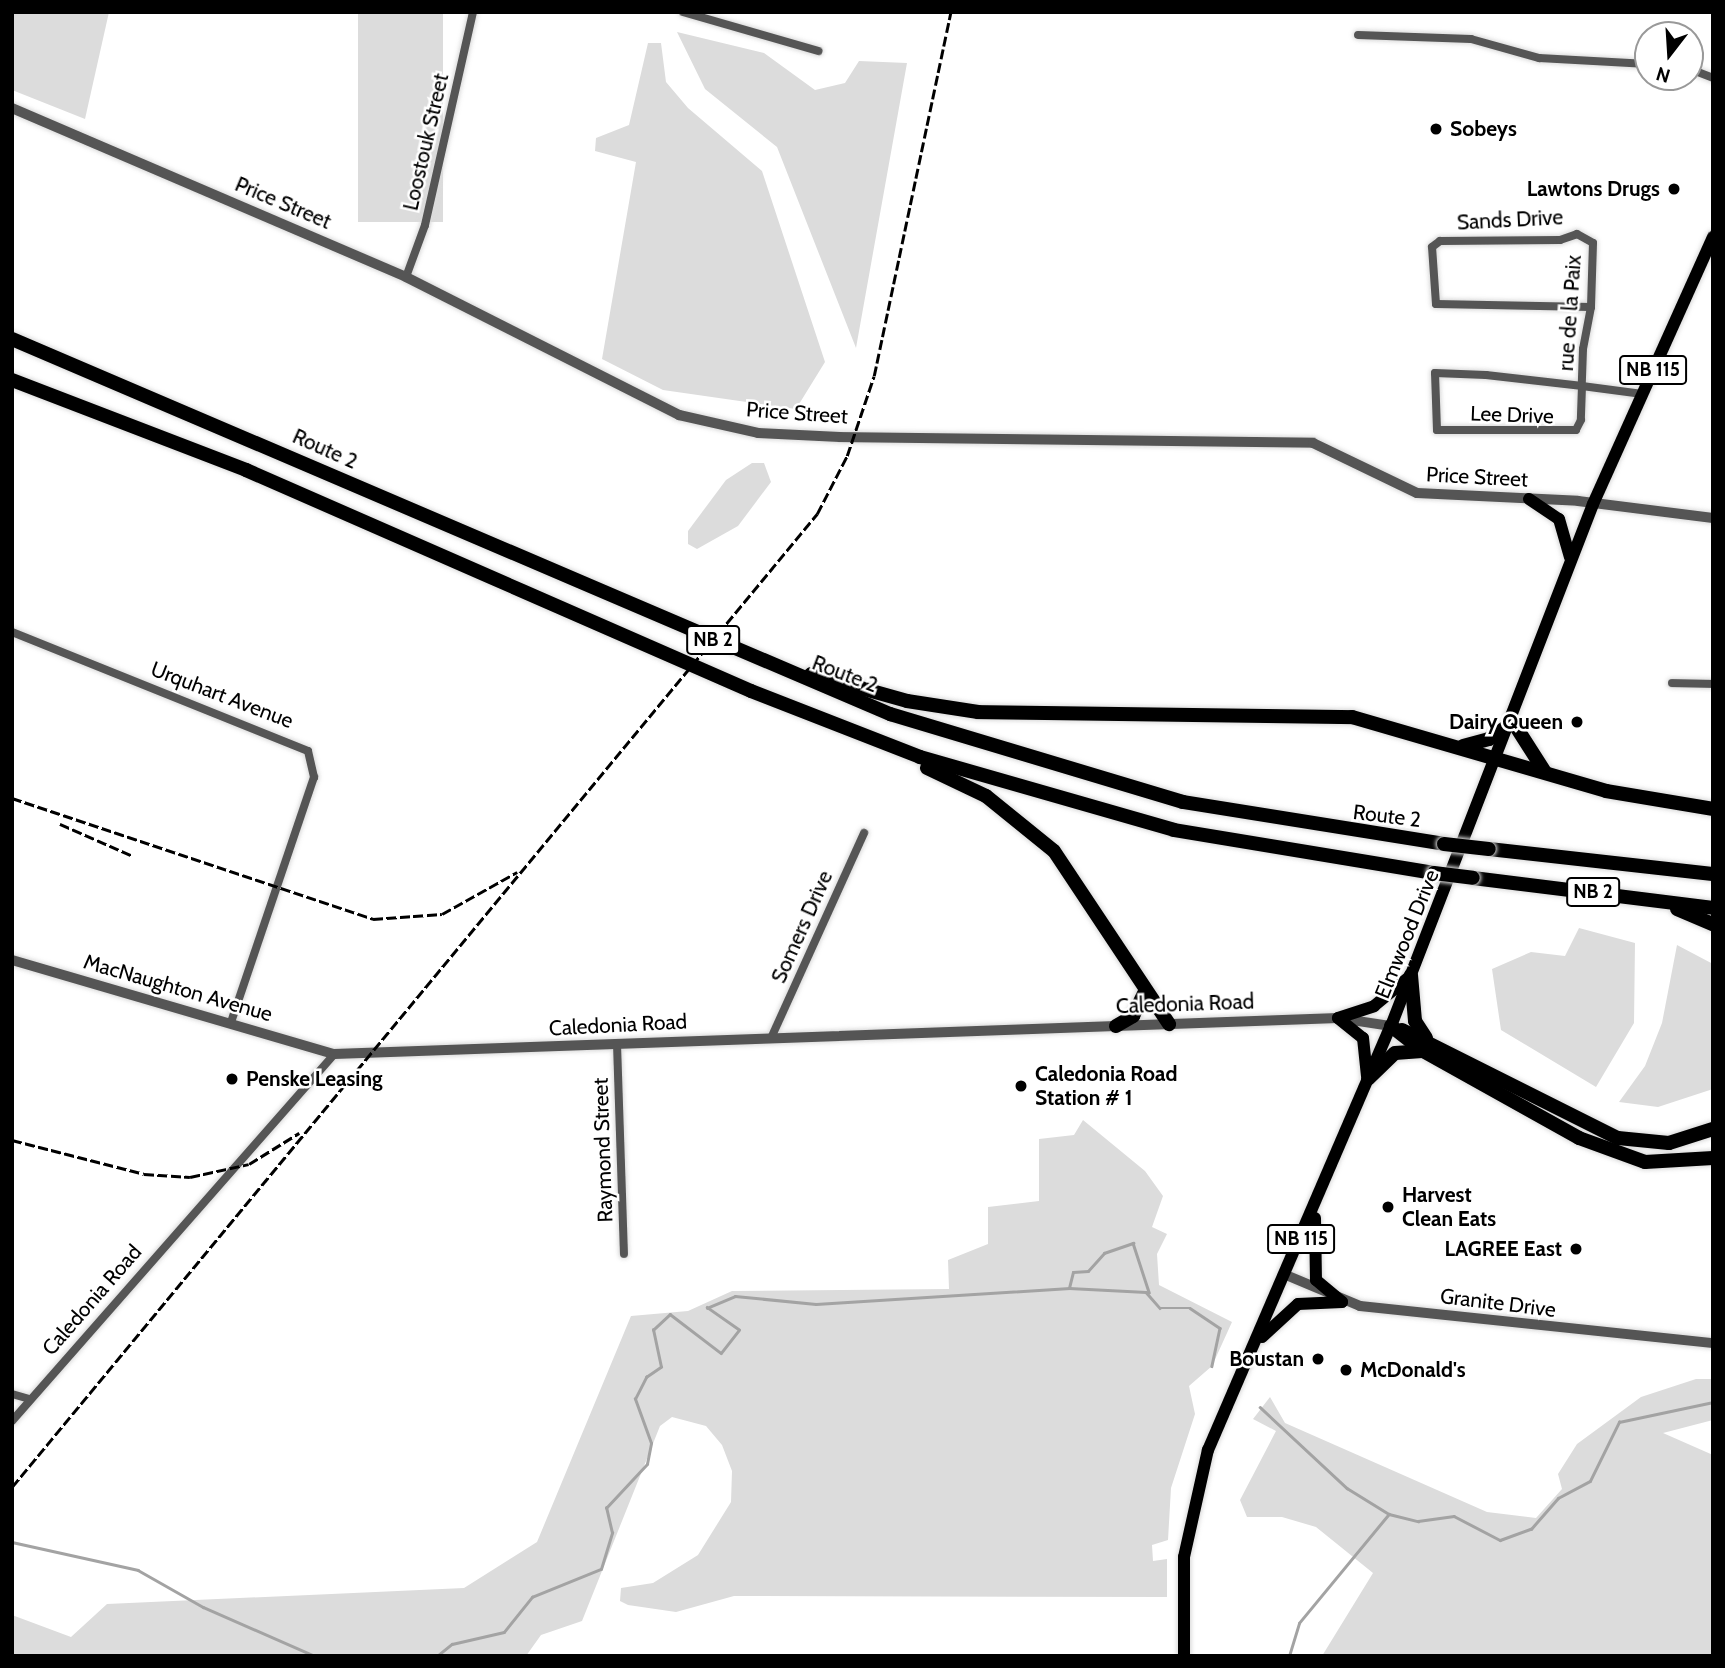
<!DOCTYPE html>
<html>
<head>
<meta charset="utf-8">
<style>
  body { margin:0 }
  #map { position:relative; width:1725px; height:1668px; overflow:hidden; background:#fff; font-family:Cabin,sans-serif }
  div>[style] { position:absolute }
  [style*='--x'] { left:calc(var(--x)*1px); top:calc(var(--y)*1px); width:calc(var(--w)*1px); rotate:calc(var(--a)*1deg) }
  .green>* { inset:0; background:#dcdcdc; transform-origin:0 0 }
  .stream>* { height:2.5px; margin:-1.25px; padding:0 1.25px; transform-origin:1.25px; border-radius:1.25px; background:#a3a3a3 }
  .roads { filter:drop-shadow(0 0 2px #dbdbdb) drop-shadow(0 0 2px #dbdbdb) }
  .minor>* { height:8px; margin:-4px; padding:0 4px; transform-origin:4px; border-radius:4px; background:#555 }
  .tertiary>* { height:10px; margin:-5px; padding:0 5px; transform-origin:5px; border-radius:5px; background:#555 }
  .primary>* { height:12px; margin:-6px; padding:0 6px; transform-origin:6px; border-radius:6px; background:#000 }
  .motorway>* { height:14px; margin:-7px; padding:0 7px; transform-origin:7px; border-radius:7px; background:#000 }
  .rail>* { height:2.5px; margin-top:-1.25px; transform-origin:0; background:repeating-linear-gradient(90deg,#000 0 10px,transparent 0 13.5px) }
  .bridges { filter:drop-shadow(0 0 2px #dbdbdb) drop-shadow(0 0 2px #dbdbdb) }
  .motorway-bridge>* { height:14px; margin:-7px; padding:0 7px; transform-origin:7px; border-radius:7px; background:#000 }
  .dots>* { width:19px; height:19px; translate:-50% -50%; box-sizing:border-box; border:4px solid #fff; border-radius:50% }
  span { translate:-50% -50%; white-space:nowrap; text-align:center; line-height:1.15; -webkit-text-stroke:5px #fff; paint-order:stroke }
  .shield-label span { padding:2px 5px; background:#fff; border:2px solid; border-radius:5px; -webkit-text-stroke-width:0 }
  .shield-label { font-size:19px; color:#000; font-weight:700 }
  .poi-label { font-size:21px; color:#000; font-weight:700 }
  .left { translate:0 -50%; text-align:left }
  .right { translate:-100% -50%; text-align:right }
  .street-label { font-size:21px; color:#000 }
  .frame { position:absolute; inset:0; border:14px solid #000; pointer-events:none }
  .north { position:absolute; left:1634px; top:21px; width:70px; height:70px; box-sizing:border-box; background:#fff; border:2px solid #999; border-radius:50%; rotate:197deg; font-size:19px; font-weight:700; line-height:28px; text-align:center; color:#000 }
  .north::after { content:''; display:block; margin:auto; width:24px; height:32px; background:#000; clip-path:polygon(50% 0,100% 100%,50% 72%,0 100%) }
</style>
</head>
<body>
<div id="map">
  <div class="green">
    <div style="clip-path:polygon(12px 12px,109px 12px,85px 119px,12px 90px)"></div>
    <div style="left:358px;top:12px;width:85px;height:210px"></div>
    <div style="clip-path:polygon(677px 32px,764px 53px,815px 90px,845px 83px,859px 61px,907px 63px,856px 348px,777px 147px,705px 89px)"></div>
    <div style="clip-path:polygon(648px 43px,661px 43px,666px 82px,688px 108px,762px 171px,825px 362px,796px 409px,663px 390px,602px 359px,636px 162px,595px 151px,596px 138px,629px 125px)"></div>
    <div style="clip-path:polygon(752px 463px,764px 463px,771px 482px,738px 526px,697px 549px,688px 544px,688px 531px,726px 480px)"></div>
    <div style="clip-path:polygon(1579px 928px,1635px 943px,1634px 1023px,1596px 1087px,1501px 1030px,1492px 969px,1531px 952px,1565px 956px)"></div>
    <div style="clip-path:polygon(1677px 945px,1713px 964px,1713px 1089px,1658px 1107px,1619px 1102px,1645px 1066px,1662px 1023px)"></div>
    <div style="clip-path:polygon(1083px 1120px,1145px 1171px,1163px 1196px,1152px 1227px,1167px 1234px,1157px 1254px,1159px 1285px,1232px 1322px,1212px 1366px,1189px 1386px,1195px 1414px,1171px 1488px,1168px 1540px,1152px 1545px,1153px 1561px,1167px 1559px,1167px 1597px,734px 1596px,676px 1612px,628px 1605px,620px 1601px,621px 1588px,653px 1583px,698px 1555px,731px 1502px,732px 1471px,722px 1445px,706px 1426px,672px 1417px,660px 1426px,582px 1621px,541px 1635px,526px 1656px,12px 1656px,12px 1615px,71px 1637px,107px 1604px,464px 1588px,537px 1542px,631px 1316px,688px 1311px,732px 1291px,949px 1289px,948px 1260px,988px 1244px,988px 1207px,1039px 1201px,1039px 1139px,1074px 1135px)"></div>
    <div style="clip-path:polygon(1696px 1379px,1713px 1379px,1713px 1420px,1663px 1433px,1713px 1455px,1713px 1656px,1322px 1656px,1373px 1573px,1316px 1527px,1282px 1517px,1247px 1517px,1240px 1500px,1276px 1431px,1253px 1419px,1270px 1397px,1285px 1423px,1487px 1512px,1536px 1518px,1562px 1489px,1558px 1474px,1577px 1444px,1641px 1397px)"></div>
  </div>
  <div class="stream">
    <div style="--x:1069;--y:1288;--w:16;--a:-76"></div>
    <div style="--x:1073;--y:1272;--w:15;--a:-4"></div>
    <div style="--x:1088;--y:1271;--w:24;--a:-48"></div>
    <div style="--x:1104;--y:1253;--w:31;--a:-19"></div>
    <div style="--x:1133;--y:1243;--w:52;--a:71.9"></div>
    <div style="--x:1260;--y:1407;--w:119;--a:43"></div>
    <div style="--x:1347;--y:1488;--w:49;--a:31.8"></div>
    <div style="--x:1389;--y:1514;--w:30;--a:14"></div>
    <div style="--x:1418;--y:1521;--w:36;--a:-8"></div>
    <div style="--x:1454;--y:1516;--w:52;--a:27.6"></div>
    <div style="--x:1500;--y:1540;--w:33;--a:-20"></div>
    <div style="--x:1531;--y:1529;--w:41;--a:-48.9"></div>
    <div style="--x:1558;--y:1498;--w:36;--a:-28"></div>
    <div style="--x:1590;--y:1481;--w:66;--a:-63.8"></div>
    <div style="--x:1619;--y:1422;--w:96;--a:-12"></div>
    <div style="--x:12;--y:1542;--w:129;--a:12.5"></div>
    <div style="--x:138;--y:1570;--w:75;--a:29.6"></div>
    <div style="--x:203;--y:1607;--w:122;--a:23.6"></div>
    <div style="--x:437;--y:1656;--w:19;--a:-39"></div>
    <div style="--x:452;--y:1644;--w:53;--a:-13"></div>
    <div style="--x:504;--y:1632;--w:45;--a:-51.3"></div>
    <div style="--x:532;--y:1597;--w:74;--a:-22.1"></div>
    <div style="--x:601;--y:1569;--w:38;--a:-73"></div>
    <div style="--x:612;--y:1533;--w:26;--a:-103"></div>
    <div style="--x:606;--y:1508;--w:60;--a:-47"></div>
    <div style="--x:647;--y:1464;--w:21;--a:-79"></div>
    <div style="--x:651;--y:1443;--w:47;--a:-110"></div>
    <div style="--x:635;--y:1399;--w:25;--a:-63"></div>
    <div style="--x:646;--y:1377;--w:18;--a:-34"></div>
    <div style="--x:661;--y:1367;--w:38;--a:-102"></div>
    <div style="--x:653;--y:1330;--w:23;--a:-43"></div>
    <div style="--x:670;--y:1314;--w:64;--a:37.4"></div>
    <div style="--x:721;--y:1353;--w:29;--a:-52"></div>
    <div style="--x:739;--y:1330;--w:39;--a:-145"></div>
    <div style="--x:707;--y:1308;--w:30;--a:-23"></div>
    <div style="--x:735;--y:1296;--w:81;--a:5.6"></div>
    <div style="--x:816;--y:1304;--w:254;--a:-3.6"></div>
    <div style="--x:1069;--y:1288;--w:77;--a:3"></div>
    <div style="--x:1146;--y:1292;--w:21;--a:49"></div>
    <div style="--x:1160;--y:1308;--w:30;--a:0"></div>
    <div style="--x:1190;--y:1308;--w:36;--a:34"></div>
    <div style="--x:1220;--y:1328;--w:39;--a:102"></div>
    <div style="--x:1289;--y:1656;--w:34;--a:-73"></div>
    <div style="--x:1299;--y:1623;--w:141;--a:-50.5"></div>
  </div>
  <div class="roads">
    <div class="minor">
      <div style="--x:683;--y:12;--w:141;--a:16.1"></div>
      <div style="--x:1358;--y:35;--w:113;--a:2"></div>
      <div style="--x:1471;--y:39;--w:71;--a:15.6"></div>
      <div style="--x:1539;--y:58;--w:109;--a:3.2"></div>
      <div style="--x:1690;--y:69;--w:25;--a:21"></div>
      <div style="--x:406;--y:277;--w:55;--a:-69.9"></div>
      <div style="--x:425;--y:225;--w:218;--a:-77.3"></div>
      <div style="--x:1591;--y:307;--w:155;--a:-178.9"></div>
      <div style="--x:1436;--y:304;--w:57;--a:-94"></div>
      <div style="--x:1432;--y:247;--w:10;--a:-37"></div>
      <div style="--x:1440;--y:241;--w:120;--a:-0.5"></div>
      <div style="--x:1560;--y:240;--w:18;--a:-19"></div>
      <div style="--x:1577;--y:234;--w:18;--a:29"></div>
      <div style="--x:1593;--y:243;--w:64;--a:91.8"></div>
      <div style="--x:1591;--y:307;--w:43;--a:100.8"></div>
      <div style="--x:1583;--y:349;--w:37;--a:92"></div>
      <div style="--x:1582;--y:386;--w:34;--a:92"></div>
      <div style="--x:1581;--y:420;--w:11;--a:117"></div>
      <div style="--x:1576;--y:430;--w:139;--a:180"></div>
      <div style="--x:1437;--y:430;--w:57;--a:-92"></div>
      <div style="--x:1435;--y:373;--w:51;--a:2.2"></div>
      <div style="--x:1486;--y:375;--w:97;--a:6.5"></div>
      <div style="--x:1582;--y:386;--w:61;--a:7.6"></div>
      <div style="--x:12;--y:632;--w:319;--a:21.9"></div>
      <div style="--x:308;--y:751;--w:27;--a:77"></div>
      <div style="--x:314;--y:777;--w:259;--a:108.7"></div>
      <div style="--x:1672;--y:683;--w:41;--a:1.4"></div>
      <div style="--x:772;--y:1036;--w:223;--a:-65.6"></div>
      <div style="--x:617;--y:1044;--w:210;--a:88.1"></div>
      <div style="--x:12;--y:1394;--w:19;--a:16"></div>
      <div style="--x:12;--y:1421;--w:488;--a:-48.7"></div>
    </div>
    <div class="tertiary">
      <div style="--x:12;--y:108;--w:429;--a:23.2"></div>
      <div style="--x:406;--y:277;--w:306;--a:26.8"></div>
      <div style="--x:679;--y:415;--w:81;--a:12.8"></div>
      <div style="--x:758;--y:433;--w:82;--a:2.8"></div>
      <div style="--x:840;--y:437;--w:473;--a:0.7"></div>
      <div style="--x:1313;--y:443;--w:115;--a:25.7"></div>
      <div style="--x:1417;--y:493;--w:161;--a:2.8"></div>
      <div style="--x:1578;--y:501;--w:136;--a:7.2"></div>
      <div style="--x:12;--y:960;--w:335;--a:16.3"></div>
      <div style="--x:334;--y:1054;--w:1005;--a:-2.05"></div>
      <div style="--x:1338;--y:1018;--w:54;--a:8.6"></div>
      <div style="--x:1286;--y:1275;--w:80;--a:22.7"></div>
      <div style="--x:1360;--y:1306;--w:355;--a:6"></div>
    </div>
    <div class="primary">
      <div style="--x:1529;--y:499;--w:36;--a:34"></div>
      <div style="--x:1559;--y:519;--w:40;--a:74"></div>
      <div style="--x:1338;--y:1018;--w:38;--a:-18"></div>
      <div style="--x:1374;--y:1006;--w:45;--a:-39.6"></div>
      <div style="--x:1338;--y:1018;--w:32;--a:39"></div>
      <div style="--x:1363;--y:1038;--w:38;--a:84"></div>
      <div style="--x:1315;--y:1218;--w:62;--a:89.1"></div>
      <div style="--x:1316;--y:1280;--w:34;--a:40"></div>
      <div style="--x:1262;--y:1337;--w:49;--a:-42.5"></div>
      <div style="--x:1298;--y:1304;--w:44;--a:-2.6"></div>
      <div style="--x:1184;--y:1656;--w:99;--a:-90"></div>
      <div style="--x:1184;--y:1557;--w:110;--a:-77.4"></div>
      <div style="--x:1208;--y:1450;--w:462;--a:-66.7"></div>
      <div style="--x:1391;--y:1026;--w:560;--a:-68.84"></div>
      <div style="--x:1593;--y:504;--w:293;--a:-65.8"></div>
    </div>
    <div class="motorway">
      <div style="--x:12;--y:339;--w:955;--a:23.13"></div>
      <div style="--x:890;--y:714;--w:306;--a:16.7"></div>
      <div style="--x:1183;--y:802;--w:264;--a:9.1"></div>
      <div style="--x:12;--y:380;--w:251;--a:21"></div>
      <div style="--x:246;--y:470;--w:551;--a:23.64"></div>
      <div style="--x:751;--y:691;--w:181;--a:21.3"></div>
      <div style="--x:920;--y:757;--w:264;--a:16"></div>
      <div style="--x:1174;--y:830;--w:264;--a:9.4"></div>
      <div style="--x:811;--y:674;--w:100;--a:15.7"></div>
      <div style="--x:907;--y:701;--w:72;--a:8.8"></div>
      <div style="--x:978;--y:712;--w:374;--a:0.8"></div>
      <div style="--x:1352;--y:717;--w:265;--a:16.2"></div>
      <div style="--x:1606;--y:791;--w:109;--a:9.5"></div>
      <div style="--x:1463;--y:746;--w:27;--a:-15"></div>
      <div style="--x:1489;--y:739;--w:29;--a:-35"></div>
      <div style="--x:1513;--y:722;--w:59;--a:57.4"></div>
      <div style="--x:927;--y:768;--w:65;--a:25.4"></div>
      <div style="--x:986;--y:796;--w:87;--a:39"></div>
      <div style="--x:1054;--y:851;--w:208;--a:56.4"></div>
      <div style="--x:1489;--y:849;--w:225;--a:6.4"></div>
      <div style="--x:1473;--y:878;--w:242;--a:7.1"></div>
      <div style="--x:1677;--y:909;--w:39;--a:23"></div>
      <div style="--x:1411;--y:975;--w:46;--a:85"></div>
      <div style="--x:1415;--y:1021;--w:20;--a:57"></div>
      <div style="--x:1116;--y:1026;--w:20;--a:-30"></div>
      <div style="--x:1133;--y:1016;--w:25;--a:-64"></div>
      <div style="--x:1391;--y:1026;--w:41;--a:38"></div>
      <div style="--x:1423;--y:1051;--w:179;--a:29.1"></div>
      <div style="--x:1579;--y:1138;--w:70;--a:20"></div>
      <div style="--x:1645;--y:1162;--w:68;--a:-3.4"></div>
      <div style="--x:1402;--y:1030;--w:241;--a:26.6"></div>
      <div style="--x:1618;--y:1138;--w:51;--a:5.6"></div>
      <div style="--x:1669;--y:1143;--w:46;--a:-17.7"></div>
      <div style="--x:1368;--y:1079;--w:37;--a:-44"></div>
      <div style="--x:1395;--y:1053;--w:27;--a:-4"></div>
    </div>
  </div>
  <div class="rail">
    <div style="--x:12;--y:798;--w:381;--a:18.5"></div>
    <div style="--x:373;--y:919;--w:69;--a:-4.1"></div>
    <div style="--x:442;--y:914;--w:86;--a:-29.2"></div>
    <div style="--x:60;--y:824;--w:80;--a:23.7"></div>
    <div style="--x:12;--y:1140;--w:136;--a:14.4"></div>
    <div style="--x:144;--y:1174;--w:46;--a:3.7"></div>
    <div style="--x:190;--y:1177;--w:60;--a:-12.4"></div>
    <div style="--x:249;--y:1164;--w:59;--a:-31.8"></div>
    <div style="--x:12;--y:1487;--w:1263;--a:-50.4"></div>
    <div style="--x:817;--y:514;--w:65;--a:-62.7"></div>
    <div style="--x:847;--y:456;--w:84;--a:-71.4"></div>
    <div style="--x:874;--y:376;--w:372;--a:-78.1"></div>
  </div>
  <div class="bridges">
    <div class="motorway-bridge">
      <div style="--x:1444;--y:844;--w:45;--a:6.3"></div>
      <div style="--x:1434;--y:873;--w:39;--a:7"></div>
    </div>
  </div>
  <div class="dots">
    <div style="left:1436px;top:129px;background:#000"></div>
    <div style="left:1674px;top:189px;background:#000"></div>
    <div style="left:1577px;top:722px;background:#000"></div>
    <div style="left:232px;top:1079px;background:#000"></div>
    <div style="left:1021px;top:1086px;background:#000"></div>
    <div style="left:1388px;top:1207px;background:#000"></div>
    <div style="left:1576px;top:1249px;background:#000"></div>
    <div style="left:1318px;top:1359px;background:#000"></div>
    <div style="left:1346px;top:1370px;background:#000"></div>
  </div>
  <div class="shield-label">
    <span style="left:1653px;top:370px">NB 115</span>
    <span style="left:713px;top:640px">NB 2</span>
    <span style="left:1593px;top:892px">NB 2</span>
    <span style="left:1301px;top:1239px">NB 115</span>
  </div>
  <div class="poi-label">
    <span class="left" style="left:1450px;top:129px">Sobeys</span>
    <span class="right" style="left:1660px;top:189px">Lawtons Drugs</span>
    <span class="right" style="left:1563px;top:722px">Dairy Queen</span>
    <span class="left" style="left:1035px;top:1086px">Caledonia Road<br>Station # 1</span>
    <span class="left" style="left:246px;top:1079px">Penske Leasing</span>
    <span class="left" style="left:1402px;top:1207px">Harvest<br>Clean Eats</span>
    <span class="right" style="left:1562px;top:1249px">LAGREE East</span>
    <span class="right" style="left:1304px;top:1359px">Boustan</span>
    <span class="left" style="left:1360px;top:1370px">McDonald's</span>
  </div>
  <div class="street-label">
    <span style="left:426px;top:142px;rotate:-77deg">Loostouk Street</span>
    <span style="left:283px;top:203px;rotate:23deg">Price Street</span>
    <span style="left:1510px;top:220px;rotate:-3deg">Sands Drive</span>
    <span style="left:1570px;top:313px;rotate:-86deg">rue de la Paix</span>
    <span style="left:797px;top:413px;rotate:4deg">Price Street</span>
    <span style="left:1512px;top:415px;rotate:2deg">Lee Drive</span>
    <span style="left:325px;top:449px;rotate:24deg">Route 2</span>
    <span style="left:1477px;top:477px;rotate:3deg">Price Street</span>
    <span style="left:845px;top:674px;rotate:21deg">Route 2</span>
    <span style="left:222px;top:695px;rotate:21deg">Urquhart Avenue</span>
    <span style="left:1387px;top:816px;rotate:7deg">Route 2</span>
    <span style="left:802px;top:927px;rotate:-66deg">Somers Drive</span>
    <span style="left:1407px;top:934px;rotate:-68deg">Elmwood Drive</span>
    <span style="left:178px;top:988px;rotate:16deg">MacNaughton Avenue</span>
    <span style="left:1185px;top:1004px;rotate:-2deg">Caledonia Road</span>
    <span style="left:618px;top:1025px;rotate:-3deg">Caledonia Road</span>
    <span style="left:603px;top:1150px;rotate:-92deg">Raymond Street</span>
    <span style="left:92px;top:1300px;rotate:-49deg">Caledonia Road</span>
    <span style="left:1498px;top:1303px;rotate:7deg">Granite Drive</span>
  </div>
  <div class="frame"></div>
  <div class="north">N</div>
</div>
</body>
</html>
